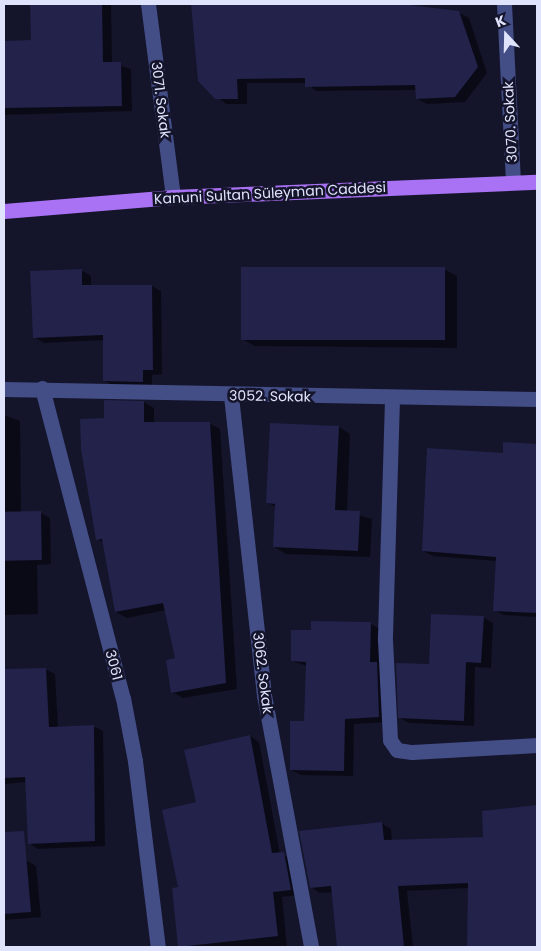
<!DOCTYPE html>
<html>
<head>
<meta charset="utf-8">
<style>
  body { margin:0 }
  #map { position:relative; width:541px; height:951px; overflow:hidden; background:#14142b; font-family:Poppins,sans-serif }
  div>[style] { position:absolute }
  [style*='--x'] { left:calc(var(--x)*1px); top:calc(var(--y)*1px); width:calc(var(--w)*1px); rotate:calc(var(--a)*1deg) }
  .shadow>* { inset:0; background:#0007 }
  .building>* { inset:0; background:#22224a; transform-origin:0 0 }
  .minor>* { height:15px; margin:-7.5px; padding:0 7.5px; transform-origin:7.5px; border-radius:7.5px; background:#434d86 }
  .major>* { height:15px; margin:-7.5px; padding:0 7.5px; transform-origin:7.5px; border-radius:7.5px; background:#a971f3 }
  span { translate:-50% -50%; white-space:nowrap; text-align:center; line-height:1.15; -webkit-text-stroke:5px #14142b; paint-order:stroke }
  .street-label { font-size:14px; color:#e0e3fc }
  .frame { position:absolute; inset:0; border:5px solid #e0e3fc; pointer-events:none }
  .north { position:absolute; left:481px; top:10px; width:50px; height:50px; -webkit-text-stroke:4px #14142b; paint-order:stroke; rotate:339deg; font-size:14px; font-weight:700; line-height:20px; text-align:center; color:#e0e3fc }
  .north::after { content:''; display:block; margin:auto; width:18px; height:22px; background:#e0e3fc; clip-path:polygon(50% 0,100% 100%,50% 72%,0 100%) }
</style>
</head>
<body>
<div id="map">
  <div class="shadow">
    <div style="clip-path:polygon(31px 4px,111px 4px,112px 63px,131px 69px,132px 111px,4px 115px,4px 42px,33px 41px)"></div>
    <div style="clip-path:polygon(193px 4px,391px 4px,459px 13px,469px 18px,487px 73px,465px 102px,427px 104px,417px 99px,417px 90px,316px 91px,306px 83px,247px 83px,247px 104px,226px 104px,199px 81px)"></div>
    <div style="clip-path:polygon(444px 269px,457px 276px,457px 348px,255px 346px,242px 339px)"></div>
    <div style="clip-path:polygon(81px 270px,91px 276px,91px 286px,152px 286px,161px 291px,162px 374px,152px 375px,152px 387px,114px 386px,105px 381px,104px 340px,44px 343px,34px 337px)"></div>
    <div style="clip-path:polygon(143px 402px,154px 408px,154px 423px,209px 423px,220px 429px,237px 689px,183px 698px,172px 692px,177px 659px,166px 610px,127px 618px,116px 612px,104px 543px,97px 539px,105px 420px)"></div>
    <div style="clip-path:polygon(4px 415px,20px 421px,21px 513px,41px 513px,50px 518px,51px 564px,37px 565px,38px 614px,4px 615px)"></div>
    <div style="clip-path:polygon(339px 427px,350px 434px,347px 512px,372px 519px,370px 557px,286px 554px,274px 547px,276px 507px,268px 503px)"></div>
    <div style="clip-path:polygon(504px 444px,537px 445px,537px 617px,504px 615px,494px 610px,497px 561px,433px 556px,423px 551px,504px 454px)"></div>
    <div style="clip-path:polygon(483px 617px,493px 623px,491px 668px,475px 667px,474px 726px,409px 723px,400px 718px)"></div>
    <div style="clip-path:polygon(371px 624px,380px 629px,389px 722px,354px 724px,353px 776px,301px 775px,291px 770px,306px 722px,307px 666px,292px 661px,312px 632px)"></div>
    <div style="clip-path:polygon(45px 669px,55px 674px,58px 727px,93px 726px,103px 731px,105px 846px,38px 849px,29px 843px,26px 782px,4px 784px,4px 671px)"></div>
    <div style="clip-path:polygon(250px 736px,259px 742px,280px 854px,293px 859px,300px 895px,282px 897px,287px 947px,179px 947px,174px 889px,180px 888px,198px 803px)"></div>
    <div style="clip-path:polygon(537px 806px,537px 947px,468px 947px,469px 888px,407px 891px,413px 947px,338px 947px,333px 892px,320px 893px,311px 887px,381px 823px,391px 829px,392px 841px,485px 838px,483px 812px)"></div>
    <div style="clip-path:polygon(26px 860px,36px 866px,41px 917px,4px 920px,4px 863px)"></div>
  </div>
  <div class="building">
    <div style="clip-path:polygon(30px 4px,102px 4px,103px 62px,121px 62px,122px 106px,4px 108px,4px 41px,31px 40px)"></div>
    <div style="clip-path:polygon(191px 4px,401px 4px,459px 11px,478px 67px,455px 97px,416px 99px,415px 85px,305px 87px,305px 78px,237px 79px,238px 99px,215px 99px,198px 81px)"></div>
    <div style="left:241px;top:267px;width:204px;height:73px"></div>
    <div style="clip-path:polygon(82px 269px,82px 285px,152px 285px,153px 370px,143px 370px,143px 382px,103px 381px,103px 335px,33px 338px,30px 271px)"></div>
    <div style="clip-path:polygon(104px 400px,144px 401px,144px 422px,210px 422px,226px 683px,171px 693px,166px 660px,175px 658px,163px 603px,115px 612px,102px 539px,96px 540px,81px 449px,80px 419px,104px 418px)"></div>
    <div style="clip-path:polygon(270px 423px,339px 426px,335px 510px,360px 511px,358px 551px,273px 547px,275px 504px,266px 503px)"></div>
    <div style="clip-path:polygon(503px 442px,537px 444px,537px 613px,493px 611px,496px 557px,422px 551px,427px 448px,503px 453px)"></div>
    <div style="left:41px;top:511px;width:49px;height:37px;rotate:89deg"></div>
    <div style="clip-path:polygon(431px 614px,484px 616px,481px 663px,466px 662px,464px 721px,398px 718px,396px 663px,429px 664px)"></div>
    <div style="clip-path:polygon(311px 621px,371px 622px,370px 662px,377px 662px,379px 717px,345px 719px,344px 771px,290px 770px,290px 721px,304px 721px,306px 662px,291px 661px,291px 630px,311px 630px)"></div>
    <div style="clip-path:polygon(46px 668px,49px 727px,94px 725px,95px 841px,28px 844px,25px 777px,4px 778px,4px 669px)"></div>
    <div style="clip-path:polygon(250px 735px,272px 853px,284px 852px,291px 890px,273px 892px,278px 936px,178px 947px,172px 888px,178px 887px,162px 810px,196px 802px,184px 750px)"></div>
    <div style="clip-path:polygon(537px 805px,537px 947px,467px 947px,468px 883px,398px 886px,404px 947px,337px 947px,331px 886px,310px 888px,299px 831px,382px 822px,384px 840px,483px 837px,482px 811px)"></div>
    <div style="clip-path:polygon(24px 831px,31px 912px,4px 914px,4px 832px)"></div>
  </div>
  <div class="minor">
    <div style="--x:148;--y:4;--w:195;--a:82.6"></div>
    <div style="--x:504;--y:4;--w:176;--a:87.1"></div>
    <div style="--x:42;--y:388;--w:320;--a:75.4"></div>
    <div style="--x:123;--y:698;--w:64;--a:79.2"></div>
    <div style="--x:135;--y:761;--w:187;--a:83"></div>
    <div style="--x:4;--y:389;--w:533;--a:1.07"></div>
    <div style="--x:231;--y:396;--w:301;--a:83.7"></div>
    <div style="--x:264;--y:695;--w:256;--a:79.4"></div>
    <div style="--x:392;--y:399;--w:241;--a:91.7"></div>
    <div style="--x:385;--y:640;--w:100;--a:87.1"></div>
    <div style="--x:390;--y:740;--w:12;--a:55"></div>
    <div style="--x:397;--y:750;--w:15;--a:8"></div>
    <div style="--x:412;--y:752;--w:125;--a:-3.2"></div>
  </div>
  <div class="major">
    <div style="--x:4;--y:211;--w:170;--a:-4.7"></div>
    <div style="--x:173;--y:197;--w:364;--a:-2.4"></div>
  </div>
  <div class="street-label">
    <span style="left:161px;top:100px;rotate:83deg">3071. Sokak</span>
    <span style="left:510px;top:122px;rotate:-93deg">3070. Sokak</span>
    <span style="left:270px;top:193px;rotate:-3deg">Kanuni Sultan Süleyman Caddesi</span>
    <span style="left:270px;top:396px;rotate:1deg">3052. Sokak</span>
    <span style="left:114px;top:665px;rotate:75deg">3061</span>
    <span style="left:263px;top:673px;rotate:83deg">3062. Sokak</span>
  </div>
  <div class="frame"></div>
  <div class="north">K</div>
</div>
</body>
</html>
